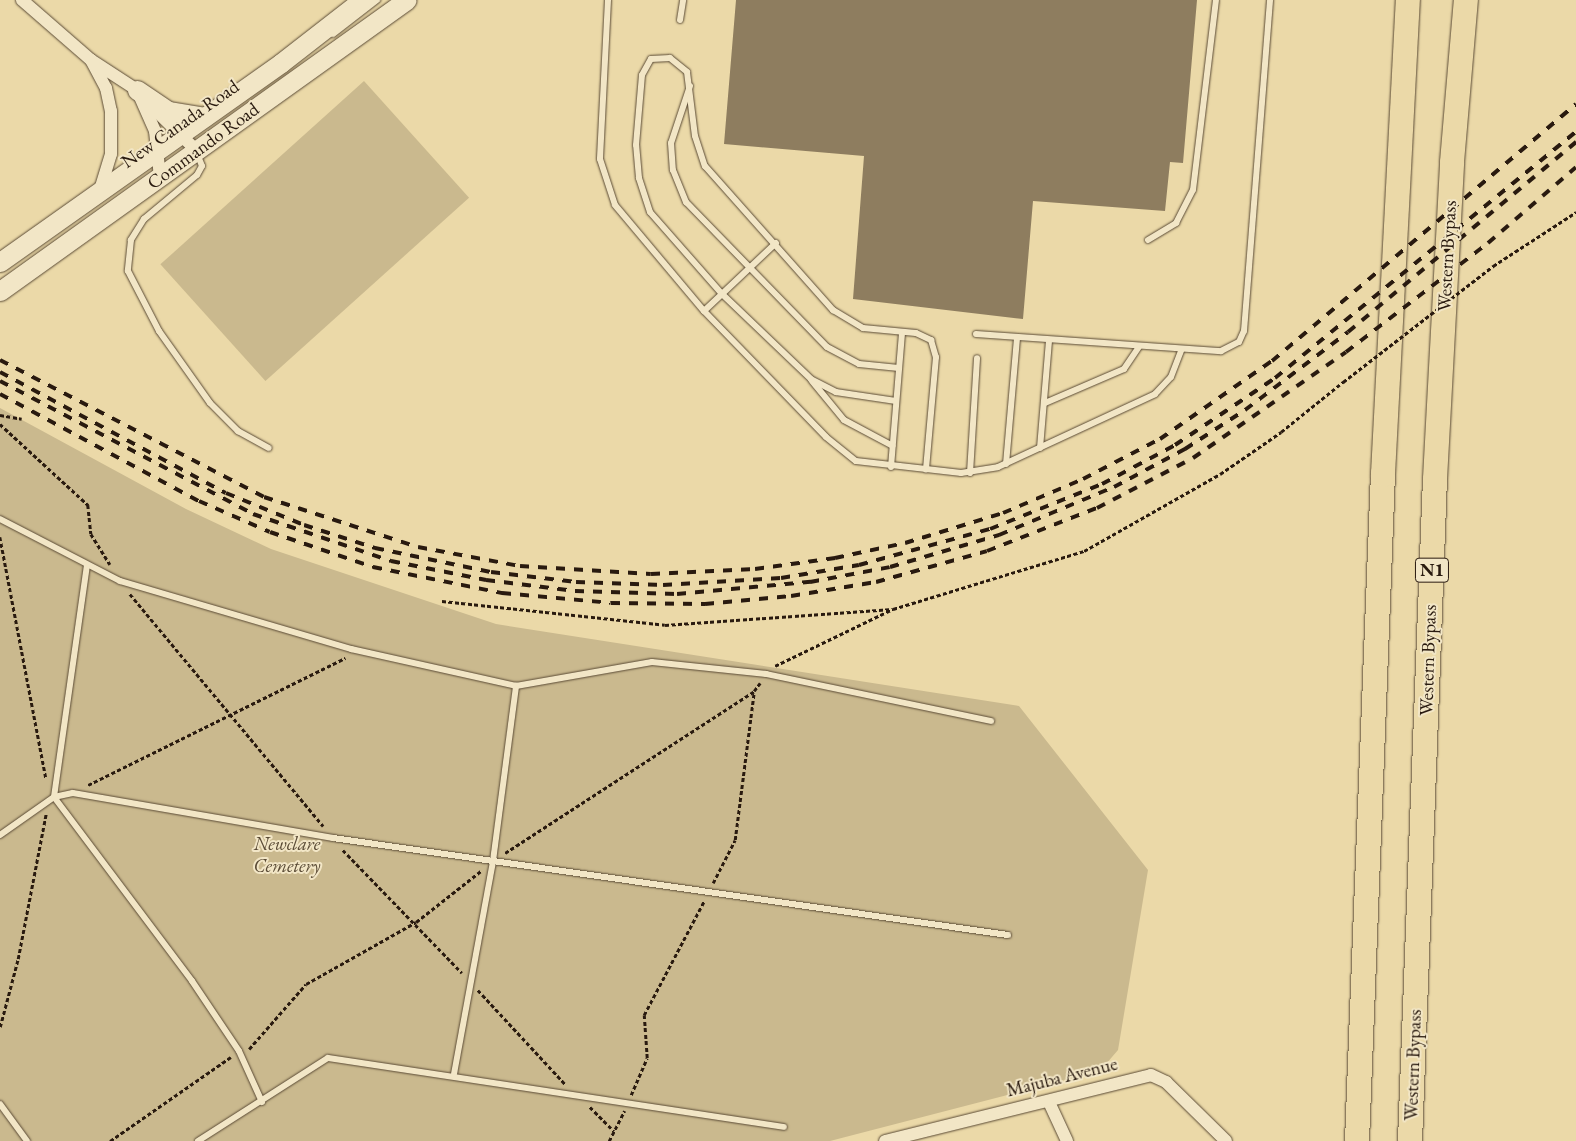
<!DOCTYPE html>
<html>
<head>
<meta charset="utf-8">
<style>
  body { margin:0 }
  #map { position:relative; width:1576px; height:1141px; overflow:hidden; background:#ebd9a8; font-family:"EB Garamond",serif }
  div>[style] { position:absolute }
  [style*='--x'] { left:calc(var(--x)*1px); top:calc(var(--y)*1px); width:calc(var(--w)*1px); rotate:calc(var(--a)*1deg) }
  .green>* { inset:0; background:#cab98e; transform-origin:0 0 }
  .building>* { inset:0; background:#8e7d5f }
  .path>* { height:2.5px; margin-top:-1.25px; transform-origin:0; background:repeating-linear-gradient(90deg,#291a0f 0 4px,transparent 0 6.5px) }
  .roads { filter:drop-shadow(0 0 1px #5a4a35) drop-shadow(0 0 1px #5a4a35) }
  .lane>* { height:6px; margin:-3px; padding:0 3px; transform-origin:3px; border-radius:3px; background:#f2e6c6 }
  .street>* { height:12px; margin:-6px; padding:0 6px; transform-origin:6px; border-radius:6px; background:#f2e6c6 }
  .secondary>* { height:19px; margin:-9.5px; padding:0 9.5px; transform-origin:9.5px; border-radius:9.5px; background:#f2e6c6 }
  .highway>* { height:24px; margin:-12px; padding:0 12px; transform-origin:12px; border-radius:12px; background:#ebd9a8 }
  .rail>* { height:4px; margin-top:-2px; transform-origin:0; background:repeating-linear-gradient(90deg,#291a0f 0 9px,transparent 0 18px) }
  .path-bridge>* { height:2.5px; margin-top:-1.25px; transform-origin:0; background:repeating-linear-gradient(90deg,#291a0f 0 4px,transparent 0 6.5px) }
  span { translate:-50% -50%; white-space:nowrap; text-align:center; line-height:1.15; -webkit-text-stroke:4px #f2e6c6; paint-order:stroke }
  .shield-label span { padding:1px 4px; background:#f2e6c6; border:1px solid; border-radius:4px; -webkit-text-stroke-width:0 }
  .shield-label { font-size:18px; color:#291a0f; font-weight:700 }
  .street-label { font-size:19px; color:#291a0f }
  .park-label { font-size:19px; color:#594a35; font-style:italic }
</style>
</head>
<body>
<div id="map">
  <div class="green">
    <div style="left:364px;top:81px;width:157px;height:274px;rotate:48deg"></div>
    <div style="clip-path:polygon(0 408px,186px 509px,271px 549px,496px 624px,1019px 706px,1148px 870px,1118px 1050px,1100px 1071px,830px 1141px,0 1141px)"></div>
  </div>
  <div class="building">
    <div style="clip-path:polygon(736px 0,1197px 0,1183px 163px,1170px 162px,1165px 211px,1033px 201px,1023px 319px,853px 299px,864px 156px,724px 144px)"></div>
  </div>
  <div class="path">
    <div style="--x:1493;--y:266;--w:99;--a:-33"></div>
    <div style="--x:0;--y:415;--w:22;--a:10"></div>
    <div style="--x:0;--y:424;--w:120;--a:42.6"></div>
    <div style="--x:88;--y:505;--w:29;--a:84"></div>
    <div style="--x:91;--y:534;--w:36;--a:58"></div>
    <div style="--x:0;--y:537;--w:246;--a:79.2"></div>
    <div style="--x:130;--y:594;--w:302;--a:50.2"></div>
    <div style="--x:442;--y:601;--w:224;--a:6.1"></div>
    <div style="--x:665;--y:625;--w:228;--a:-4"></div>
    <div style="--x:775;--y:666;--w:131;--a:-25.8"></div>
    <div style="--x:893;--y:609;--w:200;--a:-16.9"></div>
    <div style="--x:1084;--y:551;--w:156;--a:-29.5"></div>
    <div style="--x:1220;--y:474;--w:74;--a:-34.5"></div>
    <div style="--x:1281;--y:432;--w:80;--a:-38.9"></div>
    <div style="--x:88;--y:785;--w:287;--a:-26.3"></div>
    <div style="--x:343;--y:850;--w:171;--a:45.9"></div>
    <div style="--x:505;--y:853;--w:297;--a:-33"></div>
    <div style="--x:754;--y:691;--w:10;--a:-53"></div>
    <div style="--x:713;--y:883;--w:48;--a:-62.9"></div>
    <div style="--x:735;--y:840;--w:149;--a:-82.7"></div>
    <div style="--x:478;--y:990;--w:129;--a:47.2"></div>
    <div style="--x:0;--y:1027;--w:70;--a:-75.2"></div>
    <div style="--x:18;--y:959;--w:148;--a:-79.1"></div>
    <div style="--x:249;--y:1049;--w:86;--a:-48.8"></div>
    <div style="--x:306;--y:984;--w:126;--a:-29.4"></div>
    <div style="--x:416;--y:922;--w:84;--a:-38.2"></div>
    <div style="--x:631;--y:1095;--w:40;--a:-66.6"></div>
    <div style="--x:647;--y:1058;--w:43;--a:-94"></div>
    <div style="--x:644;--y:1015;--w:129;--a:-62.2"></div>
    <div style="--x:590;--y:1107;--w:34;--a:45"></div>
    <div style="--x:110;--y:1141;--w:147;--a:-34.8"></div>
    <div style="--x:609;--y:1141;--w:34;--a:-63"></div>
  </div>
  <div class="roads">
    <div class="lane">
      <div style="--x:608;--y:0;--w:159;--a:92.9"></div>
      <div style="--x:600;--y:159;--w:48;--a:71.9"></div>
      <div style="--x:615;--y:205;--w:138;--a:50"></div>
      <div style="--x:704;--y:311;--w:175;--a:45.9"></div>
      <div style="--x:826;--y:437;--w:38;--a:39"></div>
      <div style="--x:856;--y:461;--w:106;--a:6.5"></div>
      <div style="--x:961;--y:473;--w:37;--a:-9"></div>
      <div style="--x:998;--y:467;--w:173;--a:-24.9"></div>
      <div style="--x:1155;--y:394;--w:23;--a:-47"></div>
      <div style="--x:1171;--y:377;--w:30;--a:-69"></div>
      <div style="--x:680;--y:20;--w:20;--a:-81"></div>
      <div style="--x:333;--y:34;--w:56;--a:-37.7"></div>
      <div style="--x:690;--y:86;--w:60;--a:108.4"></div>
      <div style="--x:671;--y:143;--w:27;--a:86"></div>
      <div style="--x:673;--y:170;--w:35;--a:68"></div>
      <div style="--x:686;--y:202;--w:202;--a:45.8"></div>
      <div style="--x:827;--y:347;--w:36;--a:28"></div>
      <div style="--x:859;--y:364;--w:40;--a:5.7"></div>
      <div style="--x:196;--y:151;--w:16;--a:68"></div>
      <div style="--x:202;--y:166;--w:10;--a:119"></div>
      <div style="--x:197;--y:175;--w:69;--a:140.3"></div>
      <div style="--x:144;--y:219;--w:25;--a:122"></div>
      <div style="--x:131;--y:240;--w:31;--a:96"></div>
      <div style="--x:128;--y:271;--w:68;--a:62.7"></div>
      <div style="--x:159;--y:331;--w:88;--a:54.7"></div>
      <div style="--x:210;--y:403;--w:40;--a:45"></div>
      <div style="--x:238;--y:431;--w:35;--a:29"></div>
      <div style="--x:1148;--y:240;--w:33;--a:-31"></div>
      <div style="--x:1176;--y:223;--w:37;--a:-63"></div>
      <div style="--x:1193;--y:190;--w:191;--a:-83.1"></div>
      <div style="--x:704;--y:311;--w:99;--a:-43.4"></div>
      <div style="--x:976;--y:334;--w:246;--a:4"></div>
      <div style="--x:1221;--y:351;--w:20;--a:-27"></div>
      <div style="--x:1239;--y:342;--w:12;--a:-66"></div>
      <div style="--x:1244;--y:331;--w:332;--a:-85.5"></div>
      <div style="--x:812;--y:381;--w:50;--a:50.6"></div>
      <div style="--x:844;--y:420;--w:55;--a:28"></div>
      <div style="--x:896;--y:401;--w:61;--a:-171.5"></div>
      <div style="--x:836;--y:392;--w:28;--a:-153"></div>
      <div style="--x:811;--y:379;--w:123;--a:-136.3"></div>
      <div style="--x:722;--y:294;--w:109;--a:-131.3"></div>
      <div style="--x:650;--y:212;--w:36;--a:-108"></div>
      <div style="--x:639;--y:178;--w:33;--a:-95"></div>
      <div style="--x:636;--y:145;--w:70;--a:-85.1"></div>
      <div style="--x:642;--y:75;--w:18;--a:-61"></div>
      <div style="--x:651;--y:59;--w:19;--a:-3"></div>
      <div style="--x:670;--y:58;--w:22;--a:39"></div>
      <div style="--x:687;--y:72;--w:64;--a:82.9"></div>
      <div style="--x:695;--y:136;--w:32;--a:72"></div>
      <div style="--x:705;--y:166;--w:193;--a:48.4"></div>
      <div style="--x:833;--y:310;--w:35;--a:31"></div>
      <div style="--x:863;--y:328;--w:53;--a:5.4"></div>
      <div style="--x:916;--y:333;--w:17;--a:25"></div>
      <div style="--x:931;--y:340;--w:18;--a:74"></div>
      <div style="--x:936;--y:357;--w:113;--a:95.1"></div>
      <div style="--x:1045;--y:403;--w:86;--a:-23.3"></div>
      <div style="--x:1124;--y:369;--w:27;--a:-56"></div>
      <div style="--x:1040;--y:448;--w:107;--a:-85.2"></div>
      <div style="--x:1006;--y:464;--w:127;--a:-85"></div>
      <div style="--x:891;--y:467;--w:135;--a:-85.3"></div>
      <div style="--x:970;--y:473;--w:115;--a:-86.5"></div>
      <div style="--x:0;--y:519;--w:135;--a:27.3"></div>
      <div style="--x:120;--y:581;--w:241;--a:16.4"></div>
      <div style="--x:351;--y:649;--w:169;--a:12.6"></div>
      <div style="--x:516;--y:686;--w:138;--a:-10"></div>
      <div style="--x:652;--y:662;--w:115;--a:6"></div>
      <div style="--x:766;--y:674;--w:230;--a:11.8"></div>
      <div style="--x:87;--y:565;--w:234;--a:98.1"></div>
      <div style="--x:54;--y:797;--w:230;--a:53.1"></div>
      <div style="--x:192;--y:981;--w:84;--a:56.1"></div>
      <div style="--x:239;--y:1051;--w:56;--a:65.7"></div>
      <div style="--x:0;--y:835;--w:66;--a:-35.1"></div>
      <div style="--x:54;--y:797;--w:19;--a:-12"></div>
      <div style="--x:73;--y:793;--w:264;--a:9.8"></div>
      <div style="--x:333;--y:838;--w:682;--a:8.18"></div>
      <div style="--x:454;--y:1074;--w:217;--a:-79.6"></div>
      <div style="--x:493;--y:861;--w:177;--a:-82.5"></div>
      <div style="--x:0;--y:1104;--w:46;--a:53.9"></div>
      <div style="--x:198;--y:1141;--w:154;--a:-32.6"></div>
      <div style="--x:328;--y:1058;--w:461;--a:8.6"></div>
    </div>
    <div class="street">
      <div style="--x:22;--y:0;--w:91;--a:41"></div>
      <div style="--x:91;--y:60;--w:55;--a:33.1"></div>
      <div style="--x:137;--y:90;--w:45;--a:66.3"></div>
      <div style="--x:155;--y:131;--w:46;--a:83.8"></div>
      <div style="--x:91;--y:60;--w:32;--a:62"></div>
      <div style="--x:106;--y:88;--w:24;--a:78"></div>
      <div style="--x:111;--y:111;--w:43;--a:90"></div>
      <div style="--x:111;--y:154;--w:39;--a:107"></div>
      <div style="--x:155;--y:110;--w:57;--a:44.3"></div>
      <div style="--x:1049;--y:1102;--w:43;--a:65.2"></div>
      <div style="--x:885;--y:1141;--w:274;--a:-13.9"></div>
      <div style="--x:1151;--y:1075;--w:17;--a:25"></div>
      <div style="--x:1166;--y:1082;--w:84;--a:44.5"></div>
    </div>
    <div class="secondary">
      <div style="--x:137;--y:90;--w:37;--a:34"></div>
      <div style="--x:168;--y:111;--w:37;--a:9"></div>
      <div style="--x:0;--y:262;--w:344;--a:-35.3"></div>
      <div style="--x:281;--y:63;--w:103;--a:-37.9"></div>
      <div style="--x:0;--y:291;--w:500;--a:-35.6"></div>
    </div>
    <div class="highway">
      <div style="--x:1357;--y:1141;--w:668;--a:-87.77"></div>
      <div style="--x:1383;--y:474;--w:475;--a:-87"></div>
      <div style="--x:1410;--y:1141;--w:662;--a:-87.84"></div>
      <div style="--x:1435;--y:479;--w:317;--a:-86.9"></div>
      <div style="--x:1452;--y:162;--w:163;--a:-85.1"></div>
    </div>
  </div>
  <div class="rail">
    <div style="--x:0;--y:360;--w:297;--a:27.4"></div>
    <div style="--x:264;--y:497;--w:162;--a:18"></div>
    <div style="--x:418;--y:547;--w:104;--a:10.6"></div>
    <div style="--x:520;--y:566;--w:131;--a:3.5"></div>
    <div style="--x:651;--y:574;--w:104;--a:-2.8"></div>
    <div style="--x:755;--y:569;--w:81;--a:-7.8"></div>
    <div style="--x:835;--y:558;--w:72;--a:-12.1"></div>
    <div style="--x:905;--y:543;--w:102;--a:-17"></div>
    <div style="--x:1003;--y:513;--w:87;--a:-23"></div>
    <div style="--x:1083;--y:479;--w:87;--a:-27.5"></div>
    <div style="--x:1160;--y:439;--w:136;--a:-34.9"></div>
    <div style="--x:1272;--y:361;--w:398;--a:-40.2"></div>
    <div style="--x:0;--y:372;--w:256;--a:28.2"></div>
    <div style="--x:226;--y:493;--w:84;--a:22.3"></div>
    <div style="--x:304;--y:525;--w:75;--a:17.9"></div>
    <div style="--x:375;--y:548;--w:118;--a:11.7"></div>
    <div style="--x:491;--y:572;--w:86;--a:6.7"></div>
    <div style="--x:576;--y:582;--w:87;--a:2"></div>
    <div style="--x:663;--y:585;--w:118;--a:-3.4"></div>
    <div style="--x:781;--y:578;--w:79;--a:-9.5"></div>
    <div style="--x:859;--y:565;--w:136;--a:-15.4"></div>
    <div style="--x:990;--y:529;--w:121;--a:-21.9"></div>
    <div style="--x:1102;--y:484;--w:83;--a:-28.1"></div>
    <div style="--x:1175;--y:445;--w:120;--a:-33.8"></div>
    <div style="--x:1275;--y:378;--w:389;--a:-39.3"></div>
    <div style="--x:0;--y:381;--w:286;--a:27.7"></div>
    <div style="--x:253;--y:514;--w:146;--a:18.8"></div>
    <div style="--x:391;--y:561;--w:97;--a:11.3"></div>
    <div style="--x:486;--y:580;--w:90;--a:7"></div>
    <div style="--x:575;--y:591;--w:102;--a:1.7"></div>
    <div style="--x:677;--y:594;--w:134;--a:-5.2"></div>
    <div style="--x:810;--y:582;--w:81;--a:-10.6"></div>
    <div style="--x:890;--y:567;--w:114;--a:-16.4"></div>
    <div style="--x:999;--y:535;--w:125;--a:-22.7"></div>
    <div style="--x:1114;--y:487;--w:81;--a:-28.2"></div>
    <div style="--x:1185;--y:449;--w:72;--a:-33"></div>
    <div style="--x:1245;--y:410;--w:129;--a:-37.1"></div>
    <div style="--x:1348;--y:332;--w:297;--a:-39.8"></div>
    <div style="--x:0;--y:394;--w:226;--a:28.3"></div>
    <div style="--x:199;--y:501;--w:77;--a:23.6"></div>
    <div style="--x:270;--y:532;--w:109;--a:18.8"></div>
    <div style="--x:373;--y:567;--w:132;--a:11.4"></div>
    <div style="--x:502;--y:593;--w:109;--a:5.2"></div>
    <div style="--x:611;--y:603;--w:94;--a:0.6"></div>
    <div style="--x:705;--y:604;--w:86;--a:-5.3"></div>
    <div style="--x:791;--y:596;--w:86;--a:-9.4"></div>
    <div style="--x:876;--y:582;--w:115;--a:-15.6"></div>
    <div style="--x:987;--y:551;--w:118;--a:-21.4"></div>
    <div style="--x:1097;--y:508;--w:108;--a:-27.5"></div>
    <div style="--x:1193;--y:458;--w:186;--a:-34.7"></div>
    <div style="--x:1346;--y:352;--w:179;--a:-37.5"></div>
    <div style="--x:1488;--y:243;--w:116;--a:-40.8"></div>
  </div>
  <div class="path-bridge">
    <div style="--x:1343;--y:382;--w:190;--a:-37.7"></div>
  </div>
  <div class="shield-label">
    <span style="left:1432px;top:570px">N1</span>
  </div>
  <div class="street-label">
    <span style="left:180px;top:124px;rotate:-35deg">New Canada Road</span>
    <span style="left:203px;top:146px;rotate:-36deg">Commando Road</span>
    <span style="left:1447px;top:256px;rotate:-87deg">Western Bypass</span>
    <span style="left:1428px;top:660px;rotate:-88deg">Western Bypass</span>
    <span style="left:1413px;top:1065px;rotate:-88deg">Western Bypass</span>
    <span style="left:1062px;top:1077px;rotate:-14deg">Majuba Avenue</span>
  </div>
  <div class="park-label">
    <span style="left:287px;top:855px">Newclare<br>Cemetery</span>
  </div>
</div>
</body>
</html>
